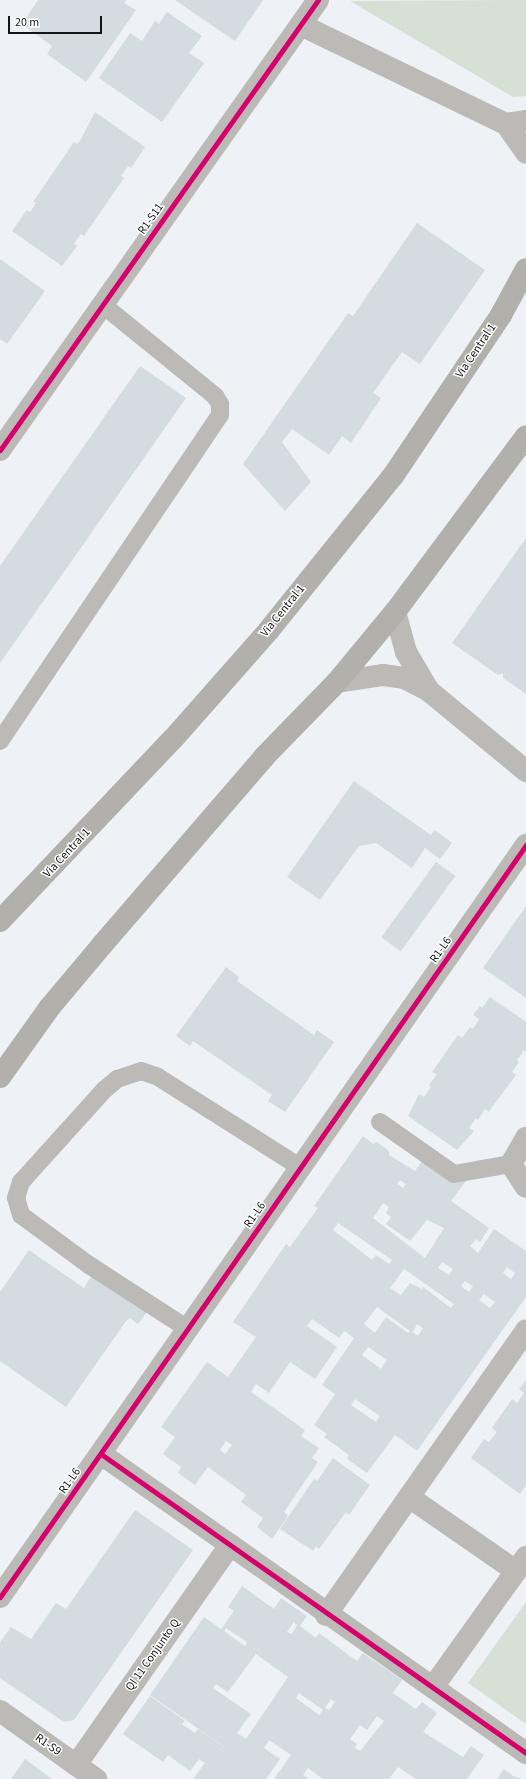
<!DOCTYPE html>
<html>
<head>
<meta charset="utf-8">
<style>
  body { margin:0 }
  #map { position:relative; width:526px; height:1779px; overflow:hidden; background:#eef2f6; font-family:"Source Sans 3",sans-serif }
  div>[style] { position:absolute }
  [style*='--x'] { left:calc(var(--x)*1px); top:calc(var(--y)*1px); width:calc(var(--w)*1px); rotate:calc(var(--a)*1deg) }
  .green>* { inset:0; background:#d7e0d4 }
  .building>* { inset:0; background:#d4dbe1; transform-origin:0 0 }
  .lane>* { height:18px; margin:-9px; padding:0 9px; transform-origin:9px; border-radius:9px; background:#bcbab7 }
  .street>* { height:22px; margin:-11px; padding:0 11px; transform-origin:11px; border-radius:11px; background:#bcbab7 }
  .secondary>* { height:22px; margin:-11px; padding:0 11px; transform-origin:11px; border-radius:11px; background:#b2b0ab }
  .cycleway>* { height:5px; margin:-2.5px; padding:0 2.5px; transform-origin:2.5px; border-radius:2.5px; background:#d6006c }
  span { translate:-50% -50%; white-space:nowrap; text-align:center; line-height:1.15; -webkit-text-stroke:3px #fff; paint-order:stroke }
  .street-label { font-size:12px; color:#131618 }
  .scale { position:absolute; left:8px; top:16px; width:94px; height:18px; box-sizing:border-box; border:2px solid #131618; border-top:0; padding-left:5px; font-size:12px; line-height:14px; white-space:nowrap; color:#131618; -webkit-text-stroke:3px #fff; paint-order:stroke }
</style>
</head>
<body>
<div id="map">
  <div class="green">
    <div style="clip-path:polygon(526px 0,526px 96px,513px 97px,350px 1px)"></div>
    <div style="clip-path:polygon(526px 1602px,526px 1724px,468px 1683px)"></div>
  </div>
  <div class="building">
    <div style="clip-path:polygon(38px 0,126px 0,124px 3px,136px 10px,86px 82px,47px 54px,52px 46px,22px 24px)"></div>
    <div style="clip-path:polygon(175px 0,263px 0,235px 41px)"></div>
    <div style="clip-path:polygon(167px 12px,202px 36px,189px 53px,204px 63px,162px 122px,99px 78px,130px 33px,142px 41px,155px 21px,159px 24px)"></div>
    <div style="clip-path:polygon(95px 112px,145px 147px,131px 168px,128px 166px,121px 176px,124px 178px,84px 236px,81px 234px,74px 244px,77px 246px,62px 266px,12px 231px,27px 210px,30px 212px,36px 203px,33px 202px,74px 142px,77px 144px,80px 141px)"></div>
    <div style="clip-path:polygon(417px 223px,485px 270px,420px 364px,402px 352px,373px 393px,381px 398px,351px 443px,342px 436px,329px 455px,292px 429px,282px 442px,311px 482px,285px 511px,243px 464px,348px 313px,353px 316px)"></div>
    <div style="clip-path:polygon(0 259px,45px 291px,7px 344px,0 339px)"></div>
    <div style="clip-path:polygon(140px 366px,186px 398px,0 663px,0 566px)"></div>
    <div style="clip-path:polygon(526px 538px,526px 694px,503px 678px,503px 673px,498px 675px,452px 643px)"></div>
    <div style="clip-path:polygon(354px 781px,431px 835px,435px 830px,452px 843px,440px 859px,425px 848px,412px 868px,376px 843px,359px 846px,320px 900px,287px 877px)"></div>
    <div style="left:436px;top:862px;width:24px;height:93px;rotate:36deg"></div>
    <div style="clip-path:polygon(526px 906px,526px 998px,483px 968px)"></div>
    <div style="clip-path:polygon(226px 967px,239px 977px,237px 981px,314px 1035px,317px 1030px,334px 1042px,285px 1112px,268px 1101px,272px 1095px,193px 1041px,190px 1046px,176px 1036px)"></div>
    <div style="clip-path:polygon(490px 997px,526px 1022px,526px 1052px,524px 1050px,517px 1060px,519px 1062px,512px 1072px,516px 1075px,495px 1103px,489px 1112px,485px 1109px,478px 1120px,476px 1118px,469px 1128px,474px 1131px,457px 1150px,408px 1116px,419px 1094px,424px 1097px,431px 1087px,429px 1085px,437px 1074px,432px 1072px,458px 1035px,462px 1038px,470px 1027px,473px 1029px,479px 1019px,473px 1015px,480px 1006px,482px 1008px)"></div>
    <div style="clip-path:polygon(evenodd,363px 1136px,373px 1144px,377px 1142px,389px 1151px,389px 1155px,415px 1171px,427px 1154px,466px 1181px,451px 1201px,489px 1228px,480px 1242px,476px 1239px,470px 1246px,478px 1253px,494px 1229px,526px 1251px,526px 1297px,417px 1451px,395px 1435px,367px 1473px,347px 1459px,349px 1455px,324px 1437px,327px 1434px,314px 1425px,335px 1394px,322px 1385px,354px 1338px,344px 1331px,339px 1338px,312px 1319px,307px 1326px,337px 1347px,315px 1379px,290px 1362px,269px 1393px,256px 1384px,251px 1392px,305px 1430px,301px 1436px,319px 1448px,312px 1458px,318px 1462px,284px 1512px,288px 1516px,272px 1539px,257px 1527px,263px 1518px,241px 1502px,246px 1495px,208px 1467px,195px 1485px,178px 1473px,181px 1467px,163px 1454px,175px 1437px,161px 1427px,207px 1362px,228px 1377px,256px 1337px,233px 1322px,286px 1244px,290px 1247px,318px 1208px,314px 1206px,363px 1136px,400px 1180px,406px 1184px,403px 1188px,397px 1184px,400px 1180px,363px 1136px,383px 1203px,389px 1207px,386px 1213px,391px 1217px,386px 1224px,410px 1241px,427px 1220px,444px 1228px,425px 1258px,373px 1218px,383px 1203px,363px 1136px,338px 1223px,392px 1260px,389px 1264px,376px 1255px,372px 1260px,333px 1230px,338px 1223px,363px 1136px,442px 1262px,453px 1269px,449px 1275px,438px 1268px,442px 1262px,363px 1136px,507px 1267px,515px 1273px,511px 1279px,503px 1273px,507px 1267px,363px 1136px,404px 1269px,454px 1304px,451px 1308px,423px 1287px,422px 1289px,410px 1283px,401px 1295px,390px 1288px,404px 1269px,363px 1136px,465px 1281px,473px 1286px,469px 1292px,461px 1286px,465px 1281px,363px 1136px,484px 1294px,495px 1302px,490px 1308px,479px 1300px,484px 1294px,363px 1136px,377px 1307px,410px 1331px,408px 1333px,386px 1317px,375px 1333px,364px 1324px,377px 1307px,363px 1136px,417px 1324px,423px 1328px,418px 1336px,413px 1332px,417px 1324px,363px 1136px,368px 1347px,387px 1360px,381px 1369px,362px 1355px,368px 1347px,363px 1136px,355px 1399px,380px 1416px,376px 1422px,351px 1405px,355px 1399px,363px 1136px,226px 1441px,232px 1445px,225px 1454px,220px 1450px,226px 1441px)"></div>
    <div style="clip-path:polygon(29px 1250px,84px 1288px,92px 1275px,147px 1312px,138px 1324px,130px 1318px,126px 1321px,66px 1407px,0 1361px,0 1292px)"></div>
    <div style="clip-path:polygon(526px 1380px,526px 1485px,520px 1494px,471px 1458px,484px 1439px,489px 1442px,497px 1432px,492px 1428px,512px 1399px,517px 1403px,524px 1393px,519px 1389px)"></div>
    <div style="clip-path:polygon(333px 1458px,370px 1485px,349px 1515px,346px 1512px,319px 1549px,316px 1546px,313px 1551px,280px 1529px,314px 1479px,317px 1481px)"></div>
    <div style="clip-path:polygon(135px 1510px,193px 1550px,74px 1720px,64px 1722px,0 1678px,0 1642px,11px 1627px,31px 1639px,56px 1603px,66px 1609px)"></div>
    <div style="clip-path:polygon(evenodd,242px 1586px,274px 1609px,281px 1598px,307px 1616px,300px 1626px,316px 1638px,319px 1633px,357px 1661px,363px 1653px,402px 1680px,393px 1693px,416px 1709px,422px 1702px,437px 1713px,423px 1732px,463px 1757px,471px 1746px,484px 1755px,467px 1779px,416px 1779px,398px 1767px,389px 1779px,323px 1779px,308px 1768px,303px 1775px,309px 1779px,274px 1779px,291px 1755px,269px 1740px,264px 1748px,280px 1759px,266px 1779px,217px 1779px,223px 1770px,217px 1779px,193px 1779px,205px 1763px,199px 1759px,190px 1771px,168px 1755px,163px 1762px,123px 1734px,150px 1696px,185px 1721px,182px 1724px,195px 1733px,198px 1729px,228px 1750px,223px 1746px,150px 1695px,204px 1617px,221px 1629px,234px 1611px,228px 1607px,242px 1586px,294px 1622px,297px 1625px,292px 1634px,287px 1632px,294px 1622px,242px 1586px,226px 1628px,247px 1642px,245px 1646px,224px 1631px,226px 1628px,242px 1586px,256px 1654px,288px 1677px,246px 1739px,237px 1733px,251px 1714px,213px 1688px,216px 1684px,228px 1692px,256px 1654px,242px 1586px,299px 1693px,323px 1710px,319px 1715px,296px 1698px,299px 1693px,242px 1586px,331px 1699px,335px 1702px,329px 1710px,325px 1708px,331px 1699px,242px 1586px,377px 1716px,384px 1721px,360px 1751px,355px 1748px,357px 1744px,350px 1739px,360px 1725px,367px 1730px,377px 1716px)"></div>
    <div style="clip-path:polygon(25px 1759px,52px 1779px,11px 1779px)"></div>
    <div style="clip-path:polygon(504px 1769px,513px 1776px,522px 1779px,497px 1779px)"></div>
  </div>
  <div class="lane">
    <div style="--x:0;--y:741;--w:393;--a:-56"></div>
    <div style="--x:220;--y:415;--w:11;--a:-90"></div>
    <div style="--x:220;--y:404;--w:9;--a:-122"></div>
    <div style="--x:215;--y:396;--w:144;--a:-140.9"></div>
    <div style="--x:380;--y:1122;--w:90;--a:35.1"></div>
    <div style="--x:454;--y:1174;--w:58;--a:-10"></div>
    <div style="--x:188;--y:1329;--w:118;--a:-147.1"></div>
    <div style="--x:89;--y:1265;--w:84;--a:-143.7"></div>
    <div style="--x:21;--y:1215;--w:18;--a:-106"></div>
    <div style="--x:16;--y:1198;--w:17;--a:-73"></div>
    <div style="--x:21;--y:1182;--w:124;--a:-47.9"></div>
    <div style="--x:104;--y:1090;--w:17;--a:-40"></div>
    <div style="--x:117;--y:1079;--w:25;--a:-18"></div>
    <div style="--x:141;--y:1071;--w:18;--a:19"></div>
    <div style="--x:158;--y:1077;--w:168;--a:32.4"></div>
  </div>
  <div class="street">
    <div style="--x:301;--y:25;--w:228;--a:25.8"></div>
    <div style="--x:506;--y:124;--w:35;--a:55"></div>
    <div style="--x:506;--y:124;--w:20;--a:-9"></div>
    <div style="--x:0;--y:450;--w:551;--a:-54.75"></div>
    <div style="--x:395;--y:612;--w:41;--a:74.6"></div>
    <div style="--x:406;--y:652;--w:45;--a:59.5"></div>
    <div style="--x:337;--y:682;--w:47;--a:-8.7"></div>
    <div style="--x:383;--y:675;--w:21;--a:8"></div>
    <div style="--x:404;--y:678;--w:28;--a:27"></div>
    <div style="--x:429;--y:691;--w:126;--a:39.5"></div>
    <div style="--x:526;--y:1138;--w:30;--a:120"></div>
    <div style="--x:511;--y:1164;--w:27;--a:57"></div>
    <div style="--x:101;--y:1454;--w:520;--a:35.13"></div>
    <div style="--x:409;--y:1497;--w:130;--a:34.7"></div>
    <div style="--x:0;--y:1597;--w:918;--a:-55.03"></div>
    <div style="--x:326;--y:1615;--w:348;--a:-54.9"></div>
    <div style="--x:433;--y:1687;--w:160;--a:-54.4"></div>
    <div style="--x:0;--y:1711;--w:118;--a:35.3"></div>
    <div style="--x:76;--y:1765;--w:269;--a:-55"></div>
  </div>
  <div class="secondary">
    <div style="--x:0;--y:921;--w:251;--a:-46.5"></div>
    <div style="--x:173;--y:739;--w:145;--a:-48.6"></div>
    <div style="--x:269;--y:630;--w:198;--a:-51.2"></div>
    <div style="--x:393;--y:476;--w:194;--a:-56.1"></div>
    <div style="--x:501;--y:315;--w:52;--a:-61.5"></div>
    <div style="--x:0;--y:1077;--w:86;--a:-54.5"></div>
    <div style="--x:50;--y:1007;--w:81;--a:-50"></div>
    <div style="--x:102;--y:945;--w:248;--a:-49.2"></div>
    <div style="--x:264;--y:757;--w:105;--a:-45.8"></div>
    <div style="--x:337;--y:682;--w:91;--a:-50.4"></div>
    <div style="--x:395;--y:612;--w:219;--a:-53.3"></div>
  </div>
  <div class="cycleway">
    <div style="--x:0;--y:450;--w:551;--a:-54.75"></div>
    <div style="--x:101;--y:1454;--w:520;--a:35.13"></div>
    <div style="--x:0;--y:1597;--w:918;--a:-55.03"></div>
  </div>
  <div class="street-label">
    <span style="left:151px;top:219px;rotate:-55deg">R1-S11</span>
    <span style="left:476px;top:351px;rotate:-56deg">Via Central 1</span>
    <span style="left:283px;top:611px;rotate:-51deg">Via Central 1</span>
    <span style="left:67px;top:853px;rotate:-47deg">Via Central 1</span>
    <span style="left:441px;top:950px;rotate:-55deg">R1-L6</span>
    <span style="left:255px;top:1215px;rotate:-55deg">R1-L6</span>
    <span style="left:70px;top:1481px;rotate:-55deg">R1-L6</span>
    <span style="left:153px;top:1655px;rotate:-55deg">QI 11 Conjunto Q</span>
    <span style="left:48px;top:1745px;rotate:35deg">R1-S9</span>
  </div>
  <div class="scale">20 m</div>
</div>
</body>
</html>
